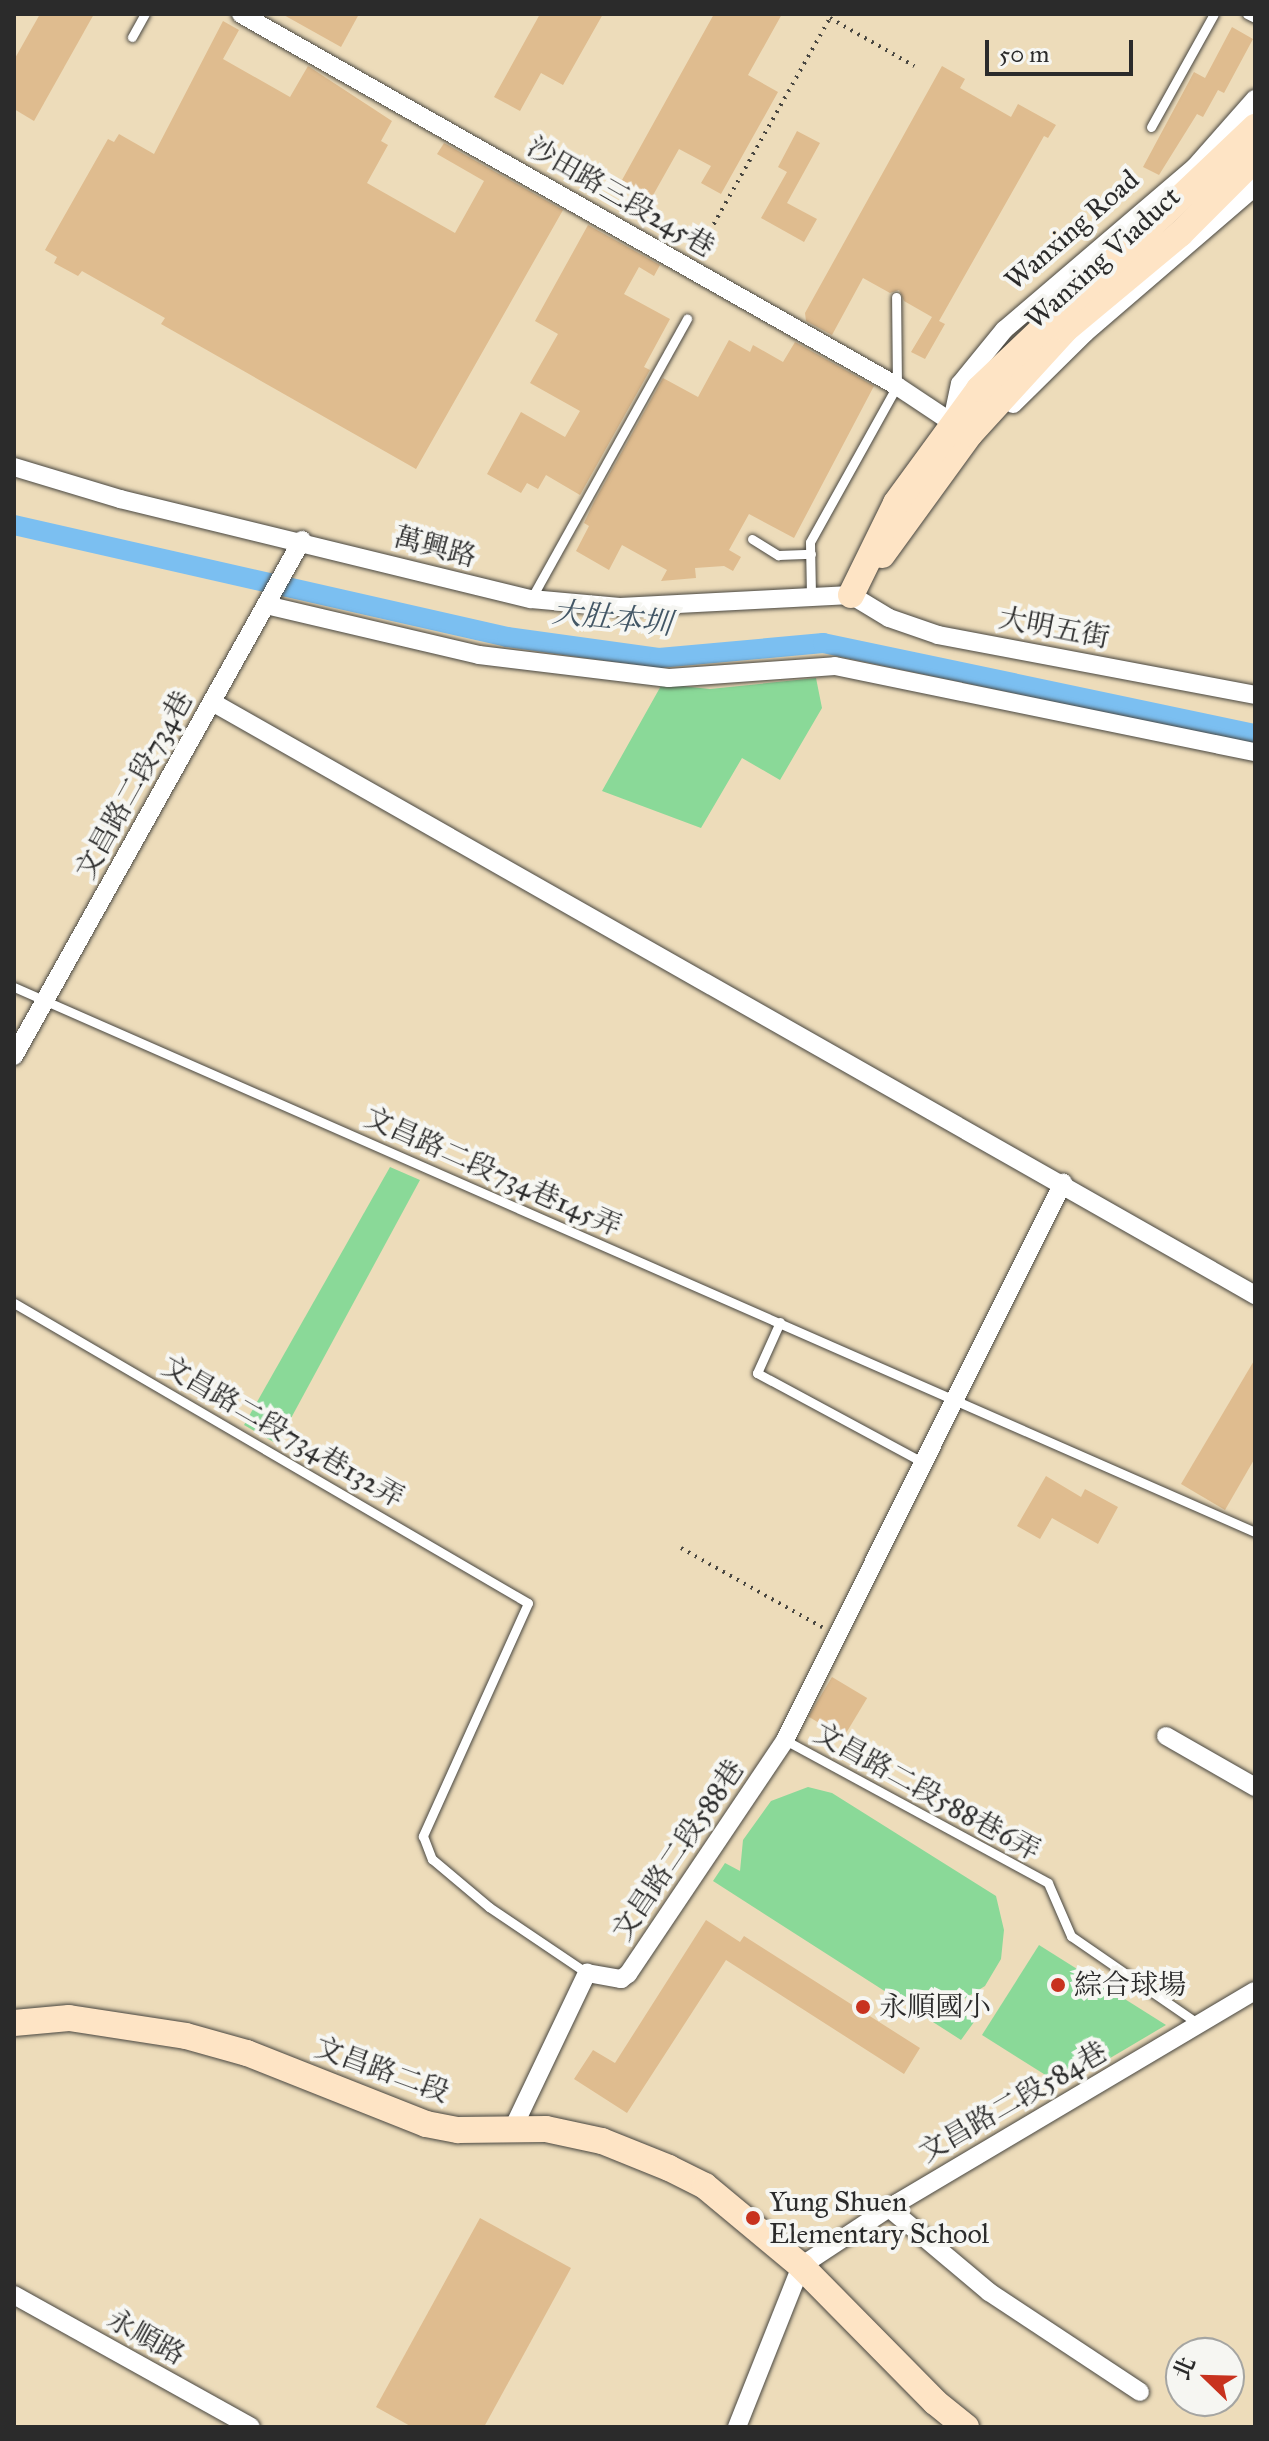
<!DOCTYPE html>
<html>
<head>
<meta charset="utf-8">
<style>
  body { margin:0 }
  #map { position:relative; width:1269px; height:2441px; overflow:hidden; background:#eddcba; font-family:"IM FELL Great Primer","Noto Serif TC",serif }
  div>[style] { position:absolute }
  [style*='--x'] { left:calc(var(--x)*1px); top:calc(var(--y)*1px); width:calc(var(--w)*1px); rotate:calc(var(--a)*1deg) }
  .green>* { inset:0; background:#8ad998 }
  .canal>* { height:20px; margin:-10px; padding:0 10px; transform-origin:10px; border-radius:10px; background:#7bbff1 }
  .building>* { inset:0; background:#dfbc8f; transform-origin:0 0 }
  .path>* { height:4px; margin-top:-2px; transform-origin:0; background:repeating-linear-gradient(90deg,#484640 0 2px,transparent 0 8px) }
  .roads { filter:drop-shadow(0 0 2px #484640) drop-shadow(0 0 2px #484640) }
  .lane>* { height:9px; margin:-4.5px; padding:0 4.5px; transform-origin:4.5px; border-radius:4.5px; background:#fff }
  .street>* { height:18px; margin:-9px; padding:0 9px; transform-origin:9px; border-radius:9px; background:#fff }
  .secondary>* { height:26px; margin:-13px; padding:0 13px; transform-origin:13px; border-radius:13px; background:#fee4c5 }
  .dots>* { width:22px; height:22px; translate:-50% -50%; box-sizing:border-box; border:4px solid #f6f6f2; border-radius:50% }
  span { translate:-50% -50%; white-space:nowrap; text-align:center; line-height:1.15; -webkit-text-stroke:8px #f6f6f2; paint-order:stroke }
  .street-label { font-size:28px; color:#2b2b2b }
  .poi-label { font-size:28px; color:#2b2b2b }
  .left { translate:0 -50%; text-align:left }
  .water-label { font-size:30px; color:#435766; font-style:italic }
  .frame { position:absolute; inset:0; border:16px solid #2b2b2b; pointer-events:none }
  .north { position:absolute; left:1165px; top:2337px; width:80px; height:80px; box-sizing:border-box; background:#f6f6f2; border:2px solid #a5a5a2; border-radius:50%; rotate:293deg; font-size:22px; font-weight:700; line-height:32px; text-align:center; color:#2b2b2b }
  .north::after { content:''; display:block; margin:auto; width:28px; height:36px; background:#c8321e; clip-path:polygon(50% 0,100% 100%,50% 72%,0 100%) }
  .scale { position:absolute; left:985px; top:40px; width:148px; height:36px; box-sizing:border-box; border:4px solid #2b2b2b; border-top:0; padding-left:10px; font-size:24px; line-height:28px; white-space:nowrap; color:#2b2b2b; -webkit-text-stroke:6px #f6f6f2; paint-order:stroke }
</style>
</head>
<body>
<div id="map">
  <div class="green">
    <div style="clip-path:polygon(816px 678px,822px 708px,780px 780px,742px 758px,701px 828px,602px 791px,662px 684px,710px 689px)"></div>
    <div style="clip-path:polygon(390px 1167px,420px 1180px,277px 1444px,244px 1425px)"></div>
    <div style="clip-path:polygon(808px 1787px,832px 1793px,996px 1896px,1004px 1930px,1001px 1959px,985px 1986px,953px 2006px,974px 2022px,961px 2040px,713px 1881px,725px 1863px,740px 1871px,743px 1840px,771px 1801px)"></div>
    <div style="clip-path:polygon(1039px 1945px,1166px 2025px,1063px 2086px,982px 2035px)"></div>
  </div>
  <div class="canal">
    <div style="--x:14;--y:525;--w:506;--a:12.8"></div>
    <div style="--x:507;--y:637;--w:153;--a:7.9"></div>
    <div style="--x:659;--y:658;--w:165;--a:-5.2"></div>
    <div style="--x:823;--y:643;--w:441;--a:11.9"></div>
  </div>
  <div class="building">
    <div style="clip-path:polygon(40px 14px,94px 14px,34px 121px,14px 109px,14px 60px)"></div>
    <div style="clip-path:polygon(282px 14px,359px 14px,341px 47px)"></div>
    <div style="clip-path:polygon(540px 14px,603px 14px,563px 85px,541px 73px,520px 111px,494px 97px)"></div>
    <div style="clip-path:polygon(714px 14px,782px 14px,748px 75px,778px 92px,721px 194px,701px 183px,711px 166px,679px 149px,652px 197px,622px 180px)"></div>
    <div style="clip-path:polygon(223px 21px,239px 30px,223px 59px,290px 97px,308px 66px,392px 121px,381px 141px,388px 145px,367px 183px,455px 233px,484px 181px,437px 154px,444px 143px,563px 210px,416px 469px,161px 324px,165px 318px,82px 271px,78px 276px,54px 263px,57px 257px,45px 250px,108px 139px,114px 142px,119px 134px,154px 154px)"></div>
    <div style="clip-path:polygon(1232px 27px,1253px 39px,1224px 93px,1218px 90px,1203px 117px,1197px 114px,1159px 175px,1143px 167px,1194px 72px,1205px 78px)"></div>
    <div style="clip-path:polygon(942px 66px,965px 79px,960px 88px,1011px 117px,1018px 104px,1056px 125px,1048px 138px,1044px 136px,939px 321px,945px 324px,925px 359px,911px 352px,932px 317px,904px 301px,899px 290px,890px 293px,863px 278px,832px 335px,806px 321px,805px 313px)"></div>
    <div style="clip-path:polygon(797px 131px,820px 143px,787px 203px,817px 219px,804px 242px,761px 218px,787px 172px,778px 167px)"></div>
    <div style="clip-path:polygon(588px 225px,660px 265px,654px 276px,639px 267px,624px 294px,670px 319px,644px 367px,650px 370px,580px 495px,546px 475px,538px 489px,527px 483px,521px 493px,487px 474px,521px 412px,565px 437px,580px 411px,530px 383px,558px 334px,535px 321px)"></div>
    <div style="clip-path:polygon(729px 340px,750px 352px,753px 345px,783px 362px,795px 342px,874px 386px,794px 538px,749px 514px,729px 550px,741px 557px,733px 571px,724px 566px,695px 568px,696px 578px,661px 581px,667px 570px,622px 545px,609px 570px,576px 551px,589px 526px,584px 523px,594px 502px,663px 378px,698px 397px)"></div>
    <div style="clip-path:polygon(1255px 1359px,1255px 1458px,1225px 1510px,1181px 1484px)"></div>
    <div style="clip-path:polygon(1046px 1476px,1081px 1497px,1085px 1489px,1118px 1507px,1098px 1544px,1052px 1518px,1040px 1539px,1017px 1526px)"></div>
    <div style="left:832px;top:1677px;width:41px;height:46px;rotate:31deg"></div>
    <div style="clip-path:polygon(706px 1920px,740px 1942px,744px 1936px,920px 2048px,904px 2074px,726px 1960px,627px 2113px,574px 2079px,593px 2050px,615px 2063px)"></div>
    <div style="clip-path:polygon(480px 2218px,571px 2268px,484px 2427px,412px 2427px,376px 2407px)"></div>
  </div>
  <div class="path">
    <div style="--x:698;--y:252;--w:269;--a:-60.6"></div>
    <div style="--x:830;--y:18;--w:97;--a:29.7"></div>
    <div style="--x:681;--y:1548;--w:162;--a:29.3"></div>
  </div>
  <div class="roads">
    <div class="lane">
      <div style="--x:1247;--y:14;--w:9;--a:27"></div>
      <div style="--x:132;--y:37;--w:26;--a:-61"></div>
      <div style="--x:1151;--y:127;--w:129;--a:-60.9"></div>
      <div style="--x:752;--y:539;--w:31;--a:32"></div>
      <div style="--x:778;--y:555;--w:33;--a:-2"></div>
      <div style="--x:811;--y:595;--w:53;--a:-91.1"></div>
      <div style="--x:810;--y:542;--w:179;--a:-60.9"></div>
      <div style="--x:897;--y:386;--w:89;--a:-90.6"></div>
      <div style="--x:531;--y:599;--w:321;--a:-60.9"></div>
      <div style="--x:14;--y:987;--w:1355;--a:23.71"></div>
      <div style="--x:14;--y:1303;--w:595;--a:30.27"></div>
      <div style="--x:528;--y:1603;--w:256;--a:114.3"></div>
      <div style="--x:423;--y:1836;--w:25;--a:69"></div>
      <div style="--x:432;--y:1859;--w:75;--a:40.1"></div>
      <div style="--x:489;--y:1907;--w:118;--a:34"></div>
      <div style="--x:780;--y:1322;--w:56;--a:114.3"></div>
      <div style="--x:757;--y:1373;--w:187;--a:28.3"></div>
      <div style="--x:785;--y:1740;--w:299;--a:28.5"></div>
      <div style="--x:1048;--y:1883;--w:58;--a:66.5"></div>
      <div style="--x:1071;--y:1936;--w:157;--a:34.6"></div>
    </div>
    <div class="street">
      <div style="--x:241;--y:14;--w:754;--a:29.56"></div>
      <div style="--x:897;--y:386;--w:79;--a:33.7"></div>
      <div style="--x:1013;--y:404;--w:101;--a:-44.6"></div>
      <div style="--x:1085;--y:333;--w:224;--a:-40.7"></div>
      <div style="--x:952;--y:421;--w:38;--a:-78"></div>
      <div style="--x:960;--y:384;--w:70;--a:-50.8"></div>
      <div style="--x:1004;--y:330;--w:251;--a:-40.5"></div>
      <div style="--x:1195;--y:167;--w:91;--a:-48.6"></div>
      <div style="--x:14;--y:467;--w:111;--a:16.8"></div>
      <div style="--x:120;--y:499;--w:423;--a:13.7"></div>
      <div style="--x:531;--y:599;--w:89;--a:5.1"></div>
      <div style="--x:620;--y:607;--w:231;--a:-3"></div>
      <div style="--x:851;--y:595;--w:44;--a:31.2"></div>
      <div style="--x:889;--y:618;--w:52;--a:19.1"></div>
      <div style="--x:938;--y:635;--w:323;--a:10.7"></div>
      <div style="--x:266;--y:605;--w:219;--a:13.2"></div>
      <div style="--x:479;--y:655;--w:191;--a:6.9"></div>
      <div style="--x:669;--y:678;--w:166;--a:-4.1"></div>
      <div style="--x:835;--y:666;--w:429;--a:11.6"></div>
      <div style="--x:212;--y:702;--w:1200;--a:29.62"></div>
      <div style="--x:14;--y:1056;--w:591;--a:-60.83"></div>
      <div style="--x:1166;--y:1736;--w:103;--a:29.8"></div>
      <div style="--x:514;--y:2126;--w:170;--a:-64.5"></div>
      <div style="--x:587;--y:1973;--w:35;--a:10"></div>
      <div style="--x:621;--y:1979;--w:9;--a:-36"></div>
      <div style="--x:628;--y:1974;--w:282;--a:-56.1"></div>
      <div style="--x:785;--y:1740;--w:623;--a:-63.48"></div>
      <div style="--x:889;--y:2208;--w:131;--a:40"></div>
      <div style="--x:989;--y:2292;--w:181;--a:33.5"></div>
      <div style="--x:14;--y:2295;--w:271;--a:29.1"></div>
      <div style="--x:737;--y:2427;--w:173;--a:-68.3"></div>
      <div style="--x:801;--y:2266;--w:105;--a:-33.4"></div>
      <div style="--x:889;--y:2208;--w:425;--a:-30.7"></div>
    </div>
    <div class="secondary">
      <div style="--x:882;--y:555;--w:150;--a:-54"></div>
      <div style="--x:970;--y:434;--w:142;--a:-47.6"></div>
      <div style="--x:1066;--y:329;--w:148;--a:-39.8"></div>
      <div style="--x:1180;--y:234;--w:106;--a:-45"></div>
      <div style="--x:851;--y:595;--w:102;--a:-63.9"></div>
      <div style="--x:896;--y:503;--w:141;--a:-53.9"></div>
      <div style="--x:979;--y:389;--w:381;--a:-43.5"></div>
      <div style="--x:14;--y:2023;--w:55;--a:-5.2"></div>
      <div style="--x:69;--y:2018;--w:118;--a:8.7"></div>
      <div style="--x:186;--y:2036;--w:63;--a:15.6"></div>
      <div style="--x:247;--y:2053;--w:193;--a:21.6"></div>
      <div style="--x:426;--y:2124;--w:33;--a:11"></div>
      <div style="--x:458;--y:2130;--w:88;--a:-0.7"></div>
      <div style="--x:546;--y:2129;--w:57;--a:12.1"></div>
      <div style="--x:602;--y:2141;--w:72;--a:21.9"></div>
      <div style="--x:669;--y:2168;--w:40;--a:26.6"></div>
      <div style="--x:705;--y:2186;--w:125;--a:39.8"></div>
      <div style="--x:801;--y:2266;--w:191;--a:45.4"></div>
      <div style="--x:935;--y:2402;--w:40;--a:39"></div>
    </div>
  </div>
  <div class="dots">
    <div style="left:1058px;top:1985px;background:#c8321e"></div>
    <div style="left:863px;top:2007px;background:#c8321e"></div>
    <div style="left:753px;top:2218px;background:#c8321e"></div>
  </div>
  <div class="street-label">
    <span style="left:621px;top:197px;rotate:30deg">沙田路三段245巷</span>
    <span style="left:1072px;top:230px;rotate:-41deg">Wanxing Road</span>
    <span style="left:1103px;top:258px;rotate:-42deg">Wanxing Viaduct</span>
    <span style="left:435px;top:547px;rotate:15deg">萬興路</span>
    <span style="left:1054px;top:628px;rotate:11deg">大明五街</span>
    <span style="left:134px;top:785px;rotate:-61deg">文昌路二段734巷</span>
    <span style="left:493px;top:1172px;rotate:24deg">文昌路二段734巷145弄</span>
    <span style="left:283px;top:1432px;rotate:30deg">文昌路二段734巷132弄</span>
    <span style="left:927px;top:1792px;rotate:29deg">文昌路二段588巷6弄</span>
    <span style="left:678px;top:1850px;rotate:-56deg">文昌路二段588巷</span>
    <span style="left:382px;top:2070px;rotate:20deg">文昌路二段</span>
    <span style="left:1013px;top:2102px;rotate:-30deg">文昌路二段584巷</span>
    <span style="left:146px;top:2337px;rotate:29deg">永順路</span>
  </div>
  <div class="poi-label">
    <span class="left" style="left:1074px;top:1985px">綜合球場</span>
    <span class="left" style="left:879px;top:2007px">永順國小</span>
    <span class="left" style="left:769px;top:2218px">Yung Shuen<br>Elementary School</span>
  </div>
  <div class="water-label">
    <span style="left:612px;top:618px;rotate:6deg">大肚本圳</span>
  </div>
  <div class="frame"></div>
  <div class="north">北</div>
  <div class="scale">50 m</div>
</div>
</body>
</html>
